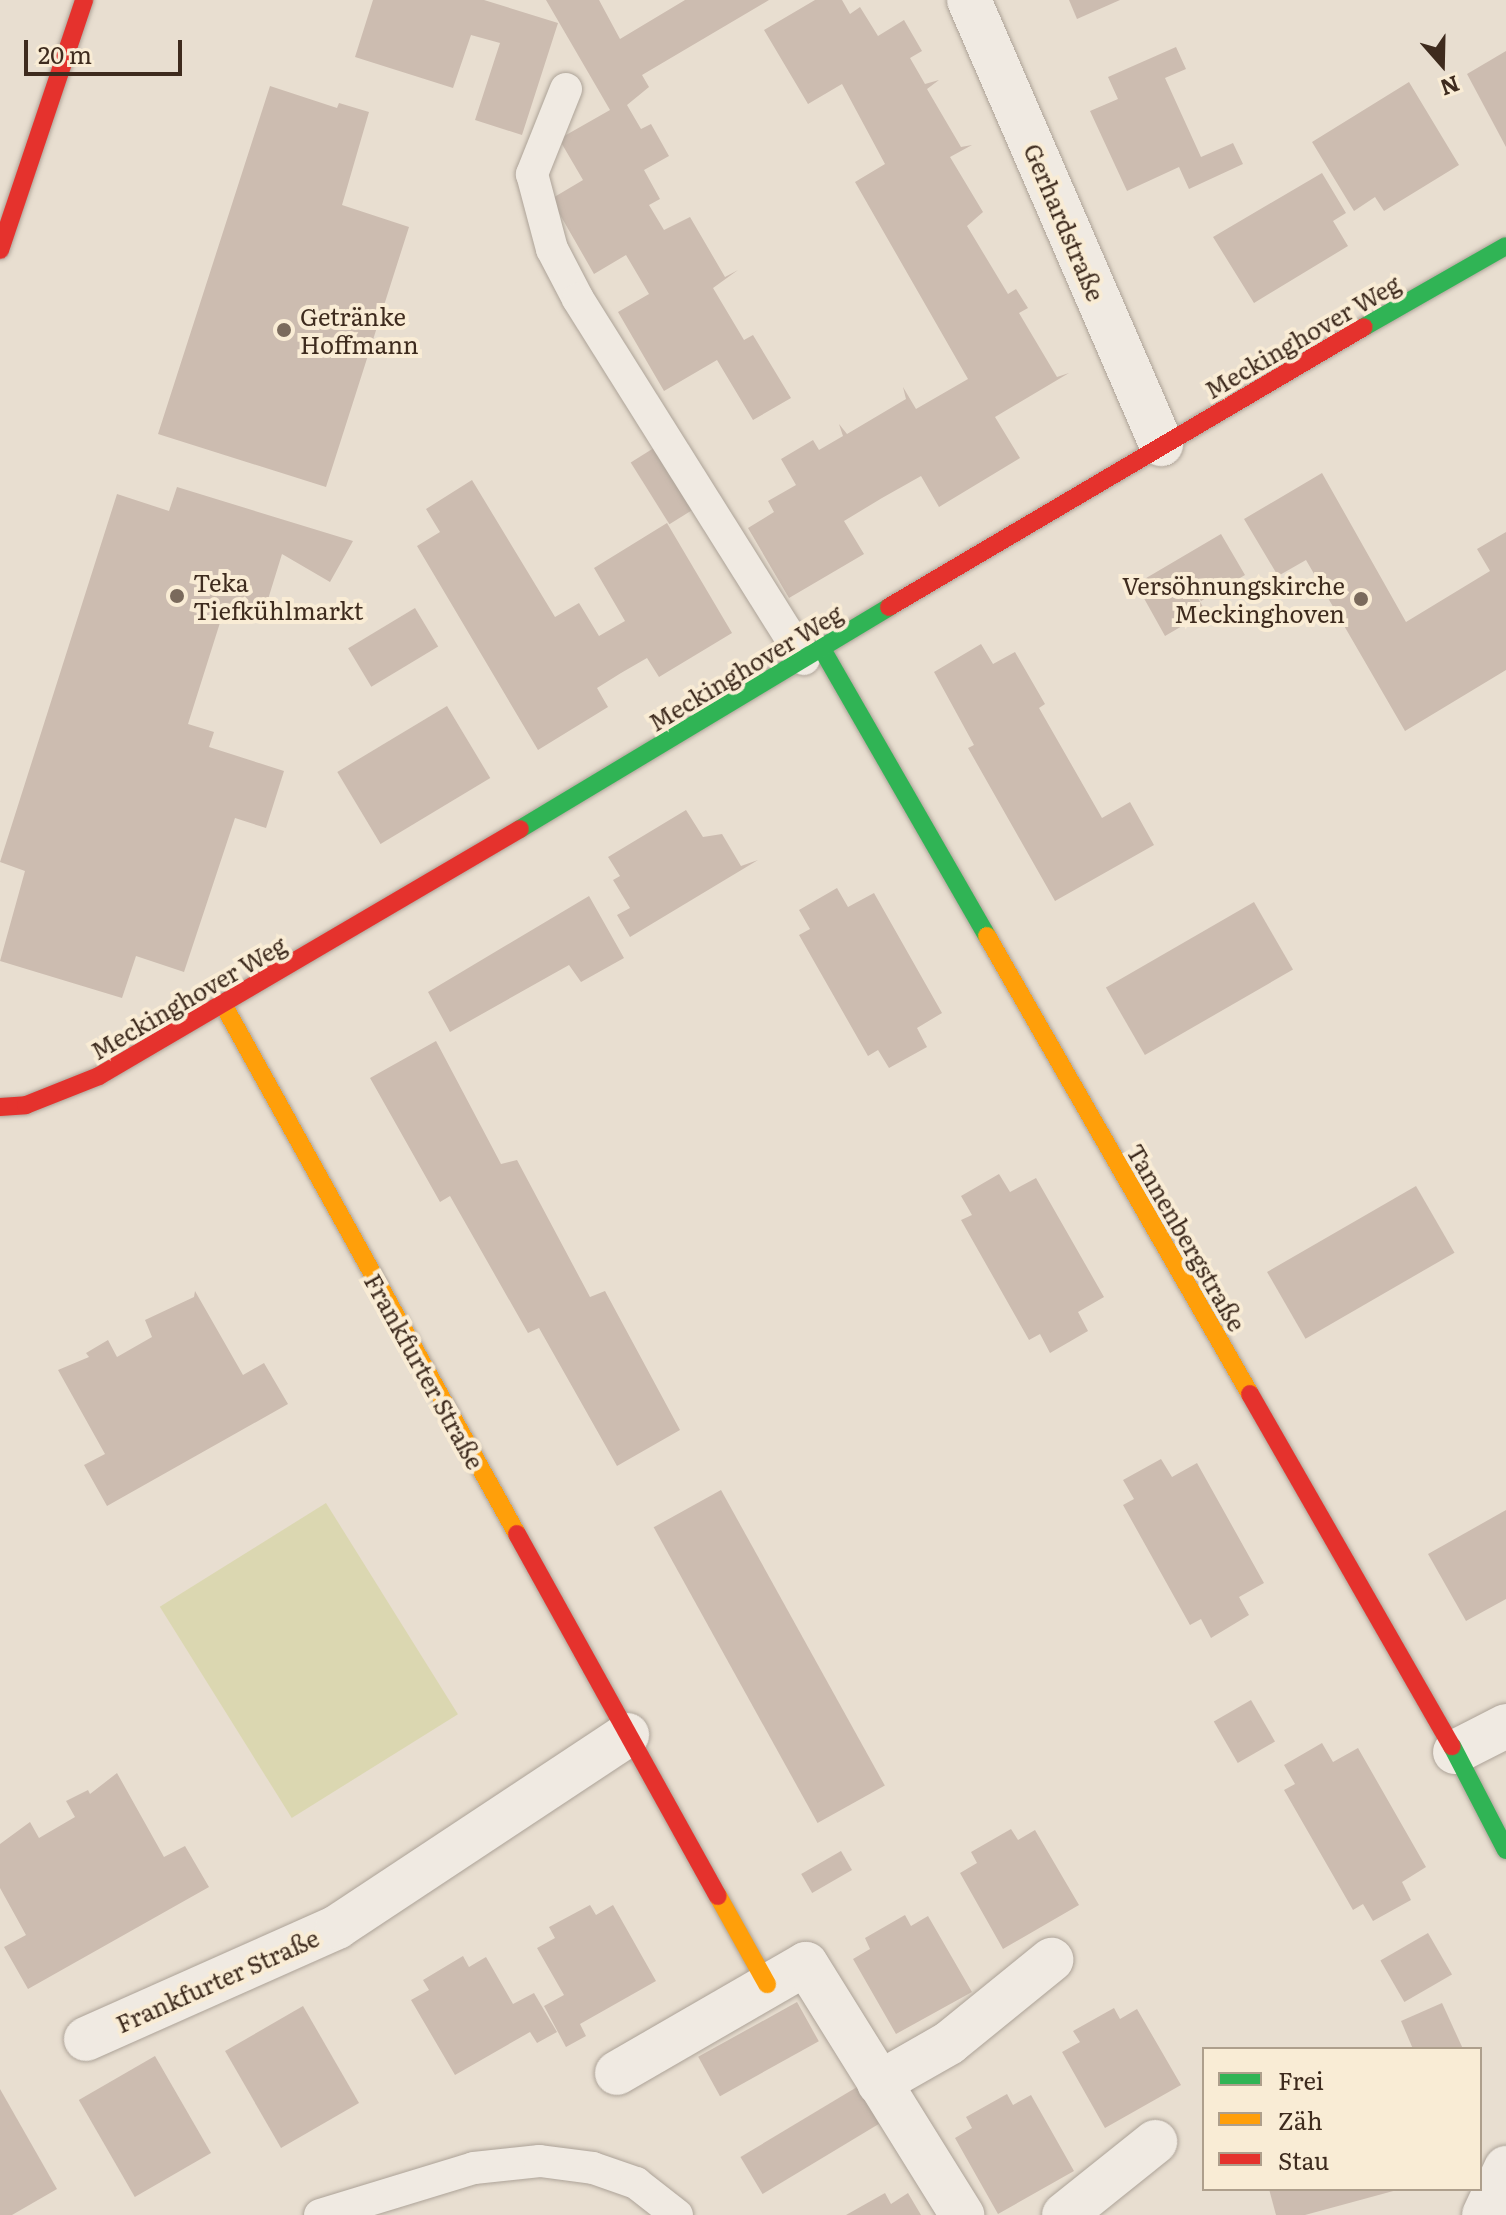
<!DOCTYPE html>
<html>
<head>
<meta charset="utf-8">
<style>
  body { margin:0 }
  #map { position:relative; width:1506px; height:2215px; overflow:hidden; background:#e8ded0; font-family:Literata,serif }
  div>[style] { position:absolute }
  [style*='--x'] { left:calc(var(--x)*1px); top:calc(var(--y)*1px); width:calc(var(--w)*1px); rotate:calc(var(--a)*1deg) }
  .green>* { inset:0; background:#dbd7b1; transform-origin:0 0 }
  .building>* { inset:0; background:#ccbcb0; transform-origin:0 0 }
  .roads { filter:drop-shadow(0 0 2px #ada398) drop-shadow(0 0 2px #ada398) }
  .lane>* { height:32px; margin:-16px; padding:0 16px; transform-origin:16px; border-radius:16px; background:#f0eae2 }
  .street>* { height:44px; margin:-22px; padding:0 22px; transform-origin:22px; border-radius:22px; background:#f0eae2 }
  .fast>* { height:18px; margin:-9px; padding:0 9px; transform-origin:9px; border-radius:9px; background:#30b455 }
  .slow>* { height:18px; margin:-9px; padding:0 9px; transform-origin:9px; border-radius:9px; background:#ff9f0a }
  .jam>* { height:18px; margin:-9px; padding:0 9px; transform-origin:9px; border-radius:9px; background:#e5322d }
  .dots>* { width:22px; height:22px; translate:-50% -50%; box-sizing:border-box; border:4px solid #f9ecd5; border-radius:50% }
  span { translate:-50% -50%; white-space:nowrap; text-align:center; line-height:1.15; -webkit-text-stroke:8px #f9ecd5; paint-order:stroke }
  .street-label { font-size:24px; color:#3e2b1e }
  .poi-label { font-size:24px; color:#3e2b1e }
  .left { translate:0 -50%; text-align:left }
  .right { translate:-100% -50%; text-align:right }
  .legend { position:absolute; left:1202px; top:2047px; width:280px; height:144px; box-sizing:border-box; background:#f9ecd5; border:2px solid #ae9f8c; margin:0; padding:10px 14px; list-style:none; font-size:24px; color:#3e2b1e }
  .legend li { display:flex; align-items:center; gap:16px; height:40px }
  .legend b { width:40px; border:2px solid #ae9f8c }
  .north { position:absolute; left:1402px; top:24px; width:80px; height:80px; -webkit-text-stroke:6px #f9ecd5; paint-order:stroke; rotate:160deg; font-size:22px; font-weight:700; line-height:32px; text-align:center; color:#3e2b1e }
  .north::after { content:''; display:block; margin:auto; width:28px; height:36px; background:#3e2b1e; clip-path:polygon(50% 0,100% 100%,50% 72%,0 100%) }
  .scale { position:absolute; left:24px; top:40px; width:158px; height:36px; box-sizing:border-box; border:4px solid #3e2b1e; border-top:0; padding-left:10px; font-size:24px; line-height:28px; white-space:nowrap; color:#3e2b1e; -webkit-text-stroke:6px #f9ecd5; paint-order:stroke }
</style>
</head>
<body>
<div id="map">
  <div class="green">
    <div style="left:326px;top:1503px;width:249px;height:196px;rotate:58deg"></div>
  </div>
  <div class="building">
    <div style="clip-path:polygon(373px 0,484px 0,558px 23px,522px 135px,475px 120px,500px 43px,471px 35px,453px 88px,355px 57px)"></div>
    <div style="clip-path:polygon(546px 0,599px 0,620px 39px,685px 0,769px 0,642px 75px,649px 87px,627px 105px,641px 129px,651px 124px,669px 156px,644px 170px,660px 199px,649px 205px,664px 230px,690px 217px,725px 277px,738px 270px,713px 288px,744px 340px,753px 335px,791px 398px,753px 420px,717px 360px,664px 391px,618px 312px,649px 294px,626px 255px,594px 274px,551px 199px,583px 180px,559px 139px,610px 110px)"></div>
    <div style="clip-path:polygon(815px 0,842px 0,850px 14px,860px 7px,878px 36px,904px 20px,922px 51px,910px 58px,925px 84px,939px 80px,927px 89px,961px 147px,972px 145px,950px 157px,983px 212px,967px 226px,1008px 294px,1016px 289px,1028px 308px,1019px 313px,1057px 377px,1069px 373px,995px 417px,1020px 458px,939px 507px,921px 476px,882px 498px,844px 521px,864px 554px,789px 598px,748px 528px,774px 512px,768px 501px,796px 485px,781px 459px,813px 440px,819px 450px,843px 436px,839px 424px,847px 434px,906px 399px,903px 387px,916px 409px,968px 379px,855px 182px,885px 164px,842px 84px,808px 104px,764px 30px)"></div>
    <div style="clip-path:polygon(1069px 0,1120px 0,1077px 19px)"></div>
    <div style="clip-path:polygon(1176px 47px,1186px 69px,1165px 78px,1201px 157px,1233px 143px,1243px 164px,1189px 189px,1179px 167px,1127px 191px,1090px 111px,1118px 99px,1108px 77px)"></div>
    <div style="clip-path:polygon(1506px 51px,1506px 147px,1467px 74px)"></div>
    <div style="clip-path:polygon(1409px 82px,1459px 165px,1384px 211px,1375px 197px,1354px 211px,1312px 142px)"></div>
    <div style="clip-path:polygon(270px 86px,337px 108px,339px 103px,369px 112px,342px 205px,409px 227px,326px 487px,158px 434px)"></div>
    <div style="clip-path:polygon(1322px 173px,1346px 213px,1333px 221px,1348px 246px,1254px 303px,1213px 237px)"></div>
    <div style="left:657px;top:446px;width:73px;height:31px;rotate:58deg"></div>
    <div style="clip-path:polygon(1322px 473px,1406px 622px,1490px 571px,1477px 549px,1506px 532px,1506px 670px,1405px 731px,1306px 560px,1278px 576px,1244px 519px)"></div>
    <div style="clip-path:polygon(472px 480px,555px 617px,579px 603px,599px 636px,625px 621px,594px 568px,667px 523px,732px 633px,659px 677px,647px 658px,621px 673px,597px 688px,608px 707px,538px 750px,417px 546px,440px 532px,426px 509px)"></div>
    <div style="clip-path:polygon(177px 487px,353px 541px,330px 582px,282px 554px,261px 622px,224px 610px,188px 724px,214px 732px,209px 747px,284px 771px,266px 828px,235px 818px,184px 972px,136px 956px,122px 998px,0 961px,25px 871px,0 862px,117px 494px,169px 511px)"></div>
    <div style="clip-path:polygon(1221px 534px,1245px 575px,1201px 601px,1189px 583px,1206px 612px,1165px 636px,1136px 584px)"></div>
    <div style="left:415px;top:608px;width:45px;height:78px;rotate:59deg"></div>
    <div style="clip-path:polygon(981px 644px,993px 664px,1015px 652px,1045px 704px,1039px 708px,1102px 818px,1130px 802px,1154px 845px,1055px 901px,968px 748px,974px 745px,934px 672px)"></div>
    <div style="left:447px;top:706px;width:84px;height:128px;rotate:59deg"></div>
    <div style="clip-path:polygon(686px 810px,703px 837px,722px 834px,741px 866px,758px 860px,630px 937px,617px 915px,630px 908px,613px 880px,620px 876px,608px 857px)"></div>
    <div style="clip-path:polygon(837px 888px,848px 907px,874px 893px,942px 1013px,917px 1028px,927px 1047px,889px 1068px,878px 1050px,868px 1056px,799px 935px,810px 929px,799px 910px)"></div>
    <div style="clip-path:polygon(589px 896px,624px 958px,581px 982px,569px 965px,450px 1032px,428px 992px)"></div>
    <div style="left:1254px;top:902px;width:78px;height:171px;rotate:60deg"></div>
    <div style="clip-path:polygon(436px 1041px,501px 1164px,517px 1160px,590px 1297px,605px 1291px,680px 1430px,617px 1466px,539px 1328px,528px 1333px,450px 1196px,440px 1202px,370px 1078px)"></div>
    <div style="clip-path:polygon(999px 1174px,1010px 1192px,1036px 1178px,1104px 1297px,1078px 1312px,1088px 1331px,1050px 1353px,1040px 1334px,1029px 1340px,961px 1220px,972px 1215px,961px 1196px)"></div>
    <div style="left:1416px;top:1186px;width:77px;height:172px;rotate:60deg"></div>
    <div style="clip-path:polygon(195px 1291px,243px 1375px,264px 1363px,288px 1404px,107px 1506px,84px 1465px,105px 1454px,58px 1370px,89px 1357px,86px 1353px,108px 1340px,117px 1357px,152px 1337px,145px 1320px,194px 1297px)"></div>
    <div style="clip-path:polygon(1161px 1459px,1172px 1477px,1197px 1463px,1264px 1583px,1239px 1597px,1249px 1615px,1211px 1638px,1201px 1619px,1190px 1625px,1123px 1505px,1134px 1499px,1123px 1480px)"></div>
    <div style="left:721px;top:1490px;width:338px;height:77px;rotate:61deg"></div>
    <div style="clip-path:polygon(1506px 1510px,1506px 1599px,1466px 1621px,1428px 1554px)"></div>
    <div style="left:1251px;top:1700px;width:48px;height:43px;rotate:60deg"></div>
    <div style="clip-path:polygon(1322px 1743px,1333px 1762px,1358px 1748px,1426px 1867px,1402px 1882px,1411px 1900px,1373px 1921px,1363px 1904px,1353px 1910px,1284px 1790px,1295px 1784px,1284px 1765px)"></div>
    <div style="clip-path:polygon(117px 1773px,164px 1857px,185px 1846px,209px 1887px,28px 1989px,4px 1947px,26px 1935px,0 1888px,0 1844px,30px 1822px,39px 1838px,75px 1817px,66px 1801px,88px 1790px,90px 1794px)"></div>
    <div style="clip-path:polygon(1011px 1829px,1018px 1840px,1035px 1830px,1079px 1905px,1003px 1949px,960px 1873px,977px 1863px,971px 1852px)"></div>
    <div style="left:841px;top:1851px;width:22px;height:46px;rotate:60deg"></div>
    <div style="clip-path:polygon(590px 1905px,596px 1915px,613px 1905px,656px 1981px,580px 2024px,586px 2036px,566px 2047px,544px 2006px,564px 1995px,537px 1948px,555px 1938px,549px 1927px)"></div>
    <div style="clip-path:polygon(905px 1915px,911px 1926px,928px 1916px,972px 1992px,896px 2034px,853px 1959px,870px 1949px,865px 1938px)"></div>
    <div style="left:1428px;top:1933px;width:48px;height:55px;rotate:60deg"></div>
    <div style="clip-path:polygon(463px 1956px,469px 1967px,486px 1957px,513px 2004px,534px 1993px,557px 2032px,537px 2043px,530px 2032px,455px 2075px,411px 2000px,429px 1990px,423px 1980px)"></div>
    <div style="left:797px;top:2002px;width:45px;height:113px;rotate:61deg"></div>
    <div style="clip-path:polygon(1442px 2003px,1463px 2049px,1413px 2049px,1401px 2021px)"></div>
    <div style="left:303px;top:2006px;width:112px;height:90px;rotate:60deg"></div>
    <div style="clip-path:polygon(1114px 2008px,1120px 2019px,1137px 2009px,1181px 2085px,1105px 2128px,1062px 2052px,1080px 2042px,1073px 2031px)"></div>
    <div style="left:155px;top:2056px;width:112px;height:88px;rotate:60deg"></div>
    <div style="left:857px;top:2087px;width:43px;height:136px;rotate:59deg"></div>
    <div style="clip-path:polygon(0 2089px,57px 2189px,12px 2215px,0 2215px)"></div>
    <div style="clip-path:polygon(1007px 2094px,1013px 2105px,1031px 2095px,1074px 2171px,998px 2214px,955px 2138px,972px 2128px,966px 2117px)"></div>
    <div style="clip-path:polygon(1269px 2189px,1397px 2189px,1397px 2190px,1305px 2215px,1276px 2215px)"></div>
    <div style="clip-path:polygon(885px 2193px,891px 2204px,908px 2193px,921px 2215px,846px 2215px)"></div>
  </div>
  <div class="roads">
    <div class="lane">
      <div style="--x:566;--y:89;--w:92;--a:111.8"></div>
      <div style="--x:532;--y:174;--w:78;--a:75.1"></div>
      <div style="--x:552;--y:249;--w:56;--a:62.5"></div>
      <div style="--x:578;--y:299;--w:425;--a:57.9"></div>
      <div style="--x:320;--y:2215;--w:161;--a:-17"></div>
      <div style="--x:474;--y:2168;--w:66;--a:-6.1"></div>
      <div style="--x:540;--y:2161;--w:53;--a:7.5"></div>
      <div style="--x:593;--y:2168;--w:46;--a:19.2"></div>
      <div style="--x:636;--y:2183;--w:52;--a:38"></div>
    </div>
    <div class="street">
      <div style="--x:969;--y:0;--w:484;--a:66.6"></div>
      <div style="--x:1455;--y:1752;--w:57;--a:-27"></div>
      <div style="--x:86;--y:2039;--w:275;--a:-24"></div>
      <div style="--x:337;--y:1927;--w:348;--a:-33.5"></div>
      <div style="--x:617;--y:2073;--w:218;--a:-30"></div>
      <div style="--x:806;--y:1964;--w:296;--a:58.1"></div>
      <div style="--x:879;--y:2083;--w:81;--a:-29.7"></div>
      <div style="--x:949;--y:2043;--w:132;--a:-39.1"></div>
      <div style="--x:1064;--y:2215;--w:117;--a:-38.7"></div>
      <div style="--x:1484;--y:2215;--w:52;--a:-64.9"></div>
    </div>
    <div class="fast">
      <div style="--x:1364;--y:327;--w:163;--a:-29.7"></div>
      <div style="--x:822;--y:649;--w:331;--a:60.1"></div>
      <div style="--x:520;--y:829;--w:431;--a:-31"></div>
      <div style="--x:1452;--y:1746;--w:117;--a:62.6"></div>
    </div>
    <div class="slow">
      <div style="--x:987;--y:936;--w:528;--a:60.13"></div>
      <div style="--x:224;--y:1006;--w:604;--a:60.97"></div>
      <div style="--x:718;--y:1896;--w:101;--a:60.9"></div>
    </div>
    <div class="jam">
      <div style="--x:0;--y:250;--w:264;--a:-71.4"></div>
      <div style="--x:889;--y:607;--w:551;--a:-30.52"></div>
      <div style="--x:0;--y:1107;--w:26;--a:-4"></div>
      <div style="--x:26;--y:1105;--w:79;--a:-21.7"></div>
      <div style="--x:99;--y:1076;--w:488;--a:-30.4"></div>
      <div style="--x:1250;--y:1394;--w:406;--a:60.2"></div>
      <div style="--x:517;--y:1534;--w:414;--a:61"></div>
    </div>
  </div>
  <div class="dots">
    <div style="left:284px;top:330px;background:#7a6a5c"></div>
    <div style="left:177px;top:596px;background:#7a6a5c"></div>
    <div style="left:1361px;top:599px;background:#7a6a5c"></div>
  </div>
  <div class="street-label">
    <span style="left:1065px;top:222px;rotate:67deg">Gerhardstraße</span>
    <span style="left:1302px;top:336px;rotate:-30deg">Meckinghover Weg</span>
    <span style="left:745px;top:667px;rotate:-31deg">Meckinghover Weg</span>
    <span style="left:188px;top:997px;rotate:-30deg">Meckinghover Weg</span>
    <span style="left:1187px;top:1237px;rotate:60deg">Tannenbergstraße</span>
    <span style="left:425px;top:1371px;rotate:61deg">Frankfurter Straße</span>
    <span style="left:217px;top:1980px;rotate:-24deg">Frankfurter Straße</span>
  </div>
  <div class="poi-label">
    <span class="left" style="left:300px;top:330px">Getränke<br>Hoffmann</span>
    <span class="left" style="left:193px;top:596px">Teka<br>Tiefkühlmarkt</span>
    <span class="right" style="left:1345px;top:599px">Versöhnungskirche<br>Meckinghoven</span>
  </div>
  <ul class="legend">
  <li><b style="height:10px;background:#30b455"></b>Frei</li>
  <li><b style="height:10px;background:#ff9f0a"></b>Zäh</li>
  <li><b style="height:10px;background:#e5322d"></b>Stau</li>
  </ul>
  <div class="north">N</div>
  <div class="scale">20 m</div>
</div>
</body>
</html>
